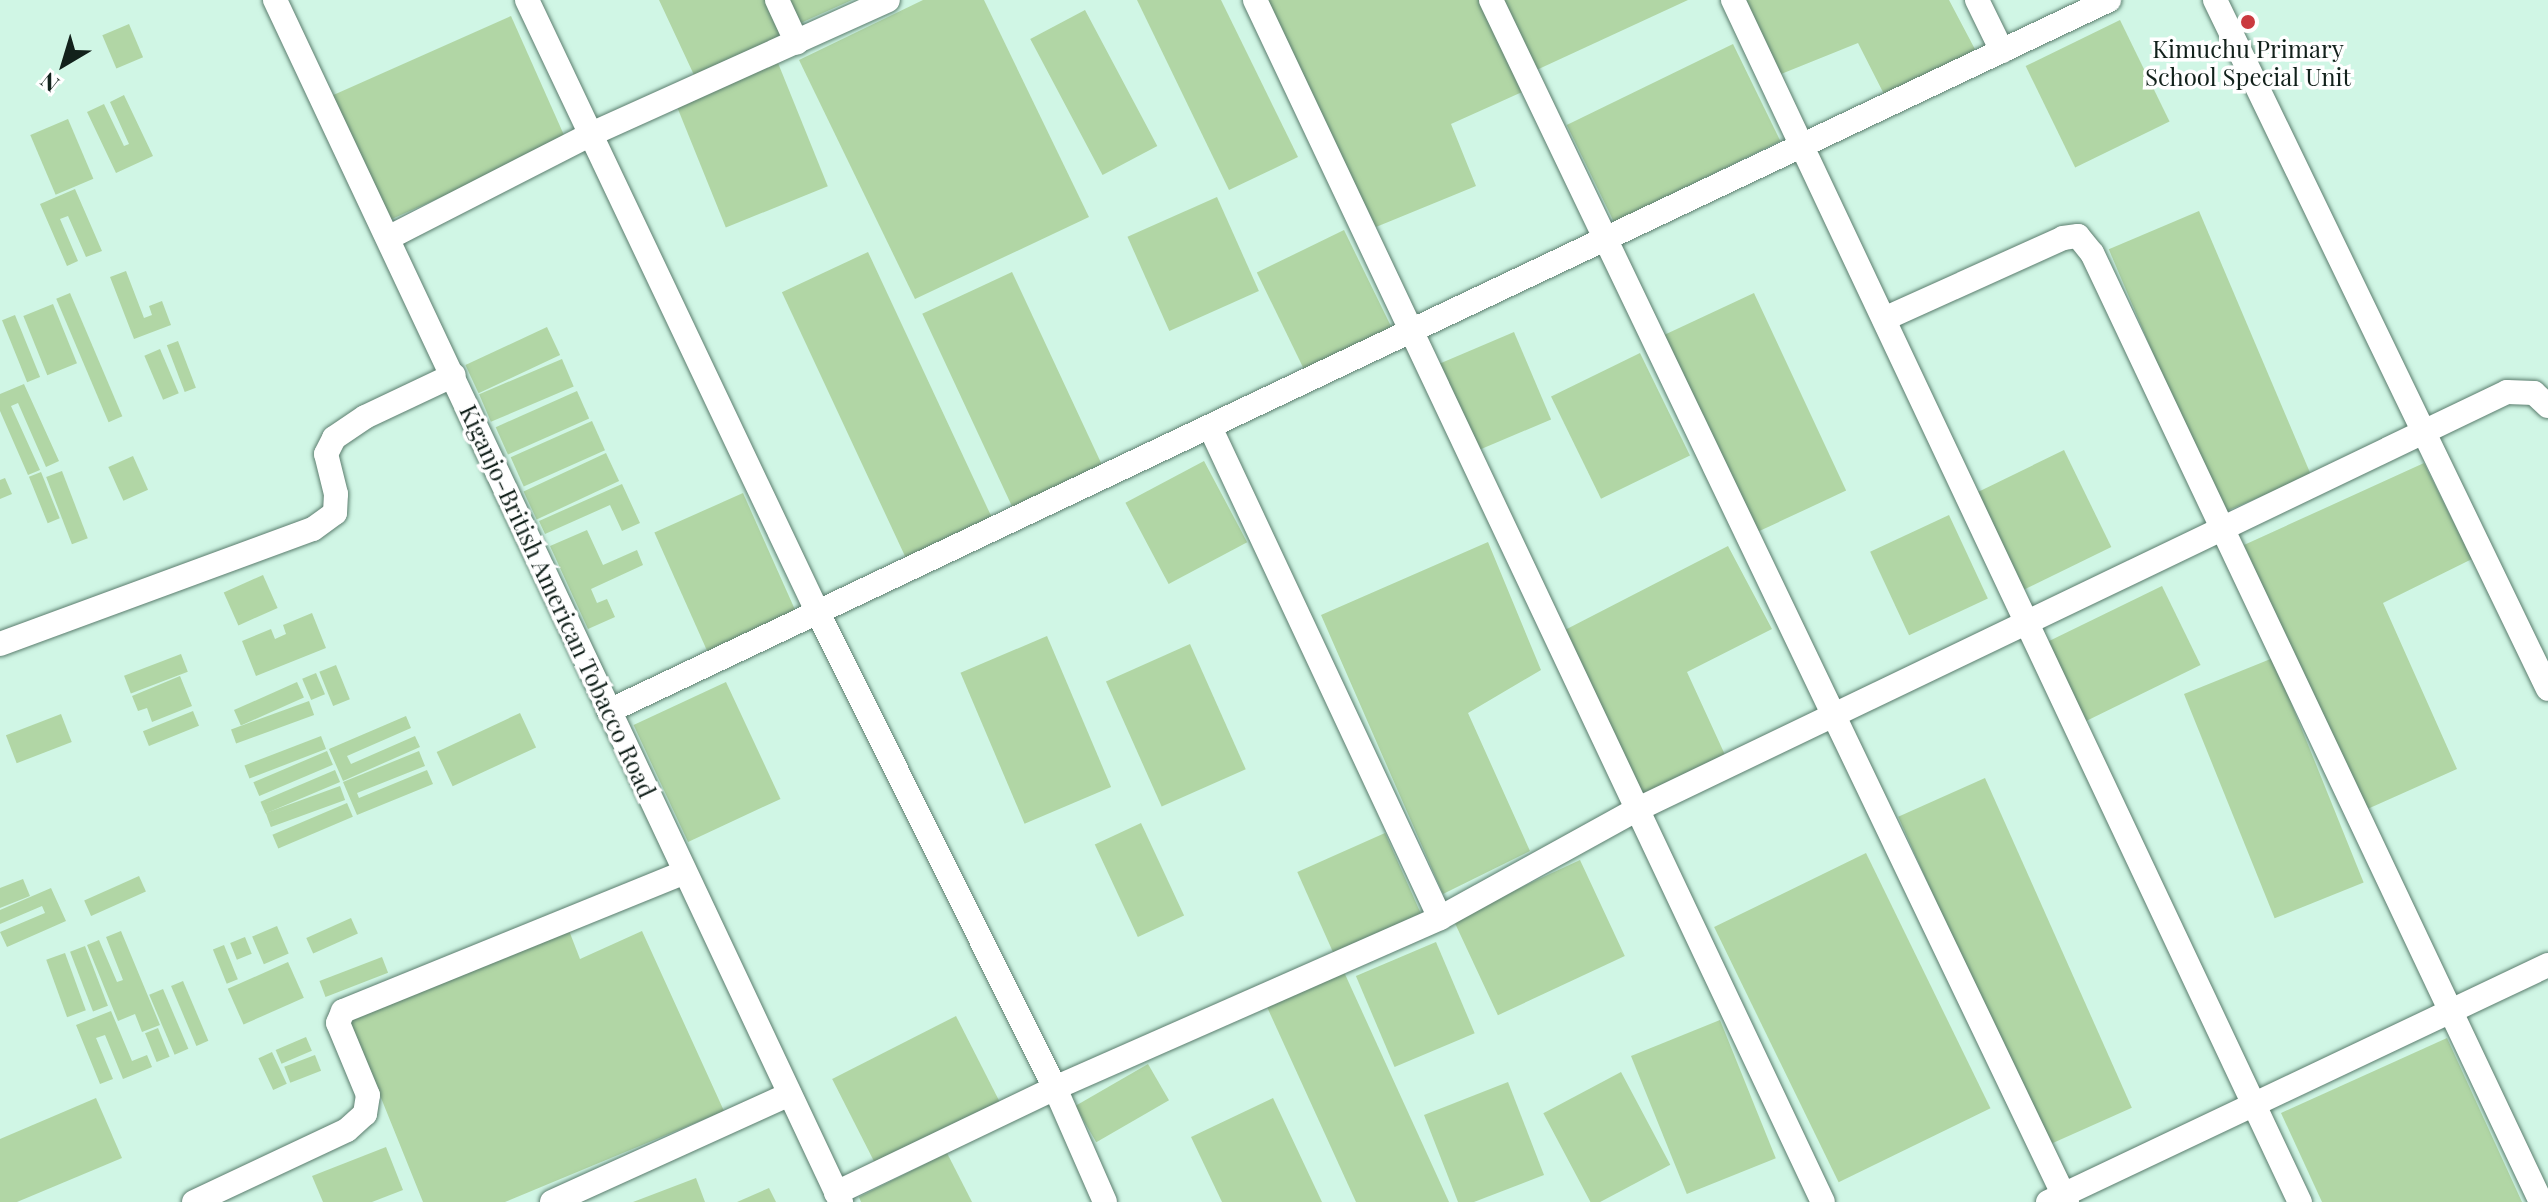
<!DOCTYPE html>
<html>
<head>
<meta charset="utf-8">
<style>
  body { margin:0 }
  #map { position:relative; width:2548px; height:1202px; overflow:hidden; background:#d0f6e5; font-family:"Playfair Display",serif }
  div>[style] { position:absolute }
  [style*='--x'] { left:calc(var(--x)*1px); top:calc(var(--y)*1px); width:calc(var(--w)*1px); rotate:calc(var(--a)*1deg) }
  .building>* { inset:0; background:#b1d6a5; transform-origin:0 0 }
  .roads { filter:drop-shadow(0 0 2px #5b7d6e) drop-shadow(0 0 2px #5b7d6e) }
  .minor>* { height:24px; margin:-12px; padding:0 12px; transform-origin:12px; border-radius:12px; background:#fff }
  .dots>* { width:22px; height:22px; translate:-50% -50%; box-sizing:border-box; border:4px solid #fff; border-radius:50% }
  span { translate:-50% -50%; white-space:nowrap; text-align:center; line-height:1.15; -webkit-text-stroke:7px #fff; paint-order:stroke }
  .poi-label { font-size:24px; color:#12211b }
  .street-label { font-size:24px; color:#12211b }
  .north { position:absolute; left:24px; top:24px; width:80px; height:80px; -webkit-text-stroke:6px #fff; paint-order:stroke; rotate:218deg; font-size:22px; font-weight:700; line-height:32px; text-align:center; color:#12211b }
  .north::after { content:''; display:block; margin:auto; width:28px; height:36px; background:#12211b; clip-path:polygon(50% 0,100% 100%,50% 72%,0 100%) }
</style>
</head>
<body>
<div id="map">
  <div class="building">
    <div style="clip-path:polygon(659px 0,769px 0,785px 34px,694px 75px)"></div>
    <div style="clip-path:polygon(782px 0,852px 0,794px 26px)"></div>
    <div style="clip-path:polygon(923px 0,984px 0,1089px 217px,915px 299px,799px 60px)"></div>
    <div style="clip-path:polygon(1137px 0,1221px 0,1298px 157px,1229px 190px)"></div>
    <div style="clip-path:polygon(1263px 0,1486px 0,1529px 89px,1451px 124px,1476px 186px,1376px 227px)"></div>
    <div style="clip-path:polygon(1496px 0,1688px 0,1530px 73px)"></div>
    <div style="clip-path:polygon(1742px 0,1949px 0,1978px 55px,1888px 102px,1858px 43px,1776px 76px)"></div>
    <div style="left:1085px;top:10px;width:154px;height:62px;rotate:62deg"></div>
    <div style="left:511px;top:16px;width:137px;height:200px;rotate:66deg"></div>
    <div style="left:2120px;top:20px;width:113px;height:105px;rotate:64deg"></div>
    <div style="left:129px;top:24px;width:36px;height:29px;rotate:67deg"></div>
    <div style="left:1733px;top:44px;width:108px;height:185px;rotate:64deg"></div>
    <div style="left:778px;top:63px;width:133px;height:110px;rotate:68deg"></div>
    <div style="clip-path:polygon(124px 95px,153px 156px,116px 173px,87px 112px,104px 104px,124px 146px,129px 144px,110px 102px)"></div>
    <div style="left:68px;top:119px;width:65px;height:41px;rotate:67deg"></div>
    <div style="clip-path:polygon(75px 189px,102px 251px,86px 257px,68px 216px,60px 219px,78px 261px,67px 266px,40px 204px)"></div>
    <div style="left:1217px;top:197px;width:103px;height:98px;rotate:66deg"></div>
    <div style="left:2199px;top:211px;width:287px;height:98px;rotate:67deg"></div>
    <div style="left:1344px;top:230px;width:110px;height:97px;rotate:64deg"></div>
    <div style="left:868px;top:252px;width:295px;height:95px;rotate:65deg"></div>
    <div style="clip-path:polygon(126px 271px,144px 318px,152px 315px,149px 306px,162px 301px,171px 325px,134px 339px,110px 277px)"></div>
    <div style="left:1012px;top:272px;width:215px;height:99px;rotate:65deg"></div>
    <div style="left:70px;top:293px;width:134px;height:15px;rotate:67deg"></div>
    <div style="left:1754px;top:293px;width:218px;height:101px;rotate:65deg"></div>
    <div style="left:53px;top:304px;width:64px;height:32px;rotate:68deg"></div>
    <div style="left:15px;top:315px;width:67px;height:14px;rotate:68deg"></div>
    <div style="left:547px;top:327px;width:31px;height:90px;rotate:65deg"></div>
    <div style="left:1514px;top:332px;width:95px;height:90px;rotate:67deg"></div>
    <div style="left:178px;top:341px;width:50px;height:12px;rotate:69deg"></div>
    <div style="left:160px;top:349px;width:48px;height:17px;rotate:67deg"></div>
    <div style="left:1640px;top:353px;width:114px;height:99px;rotate:64deg"></div>
    <div style="left:562px;top:359px;width:30px;height:90px;rotate:67deg"></div>
    <div style="clip-path:polygon(24px 384px,59px 461px,46px 467px,18px 403px,11px 406px,40px 470px,28px 475px,0 411px,0 394px)"></div>
    <div style="left:577px;top:391px;width:30px;height:89px;rotate:66deg"></div>
    <div style="left:592px;top:421px;width:32px;height:89px;rotate:66deg"></div>
    <div style="left:2064px;top:450px;width:108px;height:102px;rotate:64deg"></div>
    <div style="left:606px;top:453px;width:31px;height:91px;rotate:65deg"></div>
    <div style="left:133px;top:456px;width:37px;height:27px;rotate:66deg"></div>
    <div style="left:1204px;top:461px;width:92px;height:89px;rotate:62deg"></div>
    <div style="clip-path:polygon(2424px 463px,2472px 559px,2383px 603px,2457px 769px,2363px 811px,2244px 545px)"></div>
    <div style="left:62px;top:471px;width:72px;height:17px;rotate:69deg"></div>
    <div style="left:41px;top:472px;width:50px;height:13px;rotate:68deg"></div>
    <div style="clip-path:polygon(5px 478px,12px 494px,0 499px,0 480px)"></div>
    <div style="clip-path:polygon(622px 484px,640px 523px,622px 531px,610px 505px,545px 534px,539px 521px)"></div>
    <div style="left:743px;top:493px;width:135px;height:97px;rotate:66deg"></div>
    <div style="left:1949px;top:515px;width:92px;height:87px;rotate:65deg"></div>
    <div style="clip-path:polygon(587px 530px,603px 565px,637px 550px,643px 565px,591px 589px,597px 603px,607px 599px,615px 617px,588px 629px,550px 546px)"></div>
    <div style="clip-path:polygon(1488px 542px,1541px 670px,1468px 713px,1530px 851px,1443px 894px,1321px 615px)"></div>
    <div style="clip-path:polygon(1728px 546px,1772px 629px,1687px 672px,1726px 757px,1641px 796px,1561px 632px)"></div>
    <div style="left:263px;top:575px;width:36px;height:43px;rotate:66deg"></div>
    <div style="left:2162px;top:586px;width:88px;height:129px;rotate:64deg"></div>
    <div style="clip-path:polygon(312px 613px,326px 648px,256px 676px,242px 641px,271px 629px,275px 639px,286px 634px,283px 625px)"></div>
    <div style="left:1047px;top:636px;width:164px;height:94px;rotate:67deg"></div>
    <div style="left:1190px;top:644px;width:137px;height:92px;rotate:66deg"></div>
    <div style="left:181px;top:654px;width:19px;height:61px;rotate:69deg"></div>
    <div style="left:2273px;top:658px;width:242px;height:96px;rotate:68deg"></div>
    <div style="left:336px;top:665px;width:37px;height:18px;rotate:68deg"></div>
    <div style="left:316px;top:673px;width:23px;height:15px;rotate:67deg"></div>
    <div style="clip-path:polygon(180px 676px,192px 706px,152px 722px,147px 708px,138px 711px,132px 696px)"></div>
    <div style="left:297px;top:682px;width:17px;height:69px;rotate:66deg"></div>
    <div style="left:726px;top:682px;width:129px;height:102px;rotate:65deg"></div>
    <div style="left:309px;top:701px;width:15px;height:83px;rotate:70deg"></div>
    <div style="left:193px;top:711px;width:16px;height:54px;rotate:68deg"></div>
    <div style="left:520px;top:713px;width:38px;height:92px;rotate:65deg"></div>
    <div style="left:61px;top:714px;width:30px;height:59px;rotate:69deg"></div>
    <div style="clip-path:polygon(406px 716px,411px 728px,347px 756px,351px 764px,415px 736px,420px 747px,343px 781px,329px 749px)"></div>
    <div style="left:321px;top:736px;width:14px;height:82px;rotate:69deg"></div>
    <div style="left:327px;top:751px;width:15px;height:80px;rotate:67deg"></div>
    <div style="clip-path:polygon(419px 751px,425px 766px,357px 793px,359px 798px,427px 770px,433px 784px,357px 815px,343px 782px)"></div>
    <div style="left:335px;top:770px;width:13px;height:81px;rotate:67deg"></div>
    <div style="left:1985px;top:778px;width:361px;height:95px;rotate:66deg"></div>
    <div style="left:340px;top:786px;width:15px;height:79px;rotate:70deg"></div>
    <div style="left:347px;top:803px;width:15px;height:81px;rotate:67deg"></div>
    <div style="left:1141px;top:823px;width:102px;height:51px;rotate:65deg"></div>
    <div style="left:1385px;top:833px;width:89px;height:96px;rotate:66deg"></div>
    <div style="left:1866px;top:853px;width:284px;height:169px;rotate:64deg"></div>
    <div style="left:1580px;top:860px;width:106px;height:140px;rotate:65deg"></div>
    <div style="left:139px;top:876px;width:17px;height:60px;rotate:66deg"></div>
    <div style="clip-path:polygon(23px 879px,30px 896px,0 908px,0 888px)"></div>
    <div style="clip-path:polygon(51px 888px,66px 921px,7px 947px,0 932px,45px 913px,42px 906px,0 924px,0 910px)"></div>
    <div style="left:351px;top:918px;width:17px;height:49px;rotate:66deg"></div>
    <div style="left:277px;top:926px;width:30px;height:27px;rotate:67deg"></div>
    <div style="clip-path:polygon(568px 928px,580px 959px,642px 931px,724px 1111px,505px 1202px,423px 1202px,348px 1016px)"></div>
    <div style="clip-path:polygon(121px 931px,160px 1025px,142px 1032px,135px 1014px,118px 1021px,87px 945px,99px 940px,117px 982px,123px 980px,106px 937px)"></div>
    <div style="left:245px;top:937px;width:18px;height:16px;rotate:68deg"></div>
    <div style="left:1436px;top:942px;width:99px;height:87px;rotate:67deg"></div>
    <div style="left:224px;top:945px;width:37px;height:12px;rotate:68deg"></div>
    <div style="left:85px;top:946px;width:64px;height:16px;rotate:69deg"></div>
    <div style="left:65px;top:953px;width:61px;height:20px;rotate:70deg"></div>
    <div style="left:382px;top:957px;width:17px;height:67px;rotate:69deg"></div>
    <div style="left:288px;top:962px;width:39px;height:66px;rotate:66deg"></div>
    <div style="clip-path:polygon(1344px 972px,1449px 1202px,1356px 1202px,1267px 1007px)"></div>
    <div style="left:183px;top:981px;width:65px;height:13px;rotate:67deg"></div>
    <div style="left:163px;top:989px;width:65px;height:15px;rotate:67deg"></div>
    <div style="clip-path:polygon(111px 1011px,132px 1061px,147px 1055px,152px 1067px,123px 1079px,105px 1035px,96px 1038px,113px 1079px,100px 1084px,76px 1025px)"></div>
    <div style="left:956px;top:1016px;width:97px;height:139px;rotate:63deg"></div>
    <div style="left:1720px;top:1020px;width:149px;height:96px;rotate:68deg"></div>
    <div style="left:158px;top:1028px;width:31px;height:14px;rotate:68deg"></div>
    <div style="left:306px;top:1037px;width:15px;height:33px;rotate:67deg"></div>
    <div style="clip-path:polygon(2447px 1038px,2522px 1202px,2322px 1202px,2281px 1113px)"></div>
    <div style="left:272px;top:1052px;width:35px;height:15px;rotate:65deg"></div>
    <div style="left:315px;top:1055px;width:17px;height:33px;rotate:69deg"></div>
    <div style="left:1148px;top:1064px;width:42px;height:84px;rotate:60deg"></div>
    <div style="left:1621px;top:1072px;width:105px;height:88px;rotate:62deg"></div>
    <div style="clip-path:polygon(1508px 1082px,1544px 1175px,1474px 1202px,1458px 1202px,1424px 1115px)"></div>
    <div style="clip-path:polygon(96px 1098px,122px 1158px,17px 1202px,0 1202px,0 1139px)"></div>
    <div style="clip-path:polygon(1273px 1098px,1322px 1202px,1222px 1202px,1191px 1137px)"></div>
    <div style="clip-path:polygon(386px 1147px,403px 1190px,372px 1202px,323px 1202px,312px 1176px)"></div>
    <div style="clip-path:polygon(947px 1153px,972px 1202px,861px 1202px,859px 1197px)"></div>
    <div style="clip-path:polygon(696px 1178px,705px 1202px,633px 1202px)"></div>
    <div style="clip-path:polygon(769px 1188px,776px 1202px,737px 1202px)"></div>
  </div>
  <div class="roads">
    <div class="minor">
      <div style="--x:275;--y:0;--w:1329;--a:64.79"></div>
      <div style="--x:527;--y:0;--w:679;--a:64.61"></div>
      <div style="--x:818;--y:613;--w:531;--a:63.48"></div>
      <div style="--x:1055;--y:1088;--w:124;--a:66.3"></div>
      <div style="--x:777;--y:0;--w:47;--a:65.1"></div>
      <div style="--x:1255;--y:0;--w:1329;--a:64.71"></div>
      <div style="--x:1491;--y:0;--w:1333;--a:64.4"></div>
      <div style="--x:1733;--y:0;--w:1329;--a:64.75"></div>
      <div style="--x:1977;--y:0;--w:57;--a:63.9"></div>
      <div style="--x:2215;--y:0;--w:765;--a:64.21"></div>
      <div style="--x:390;--y:237;--w:221;--a:-27.1"></div>
      <div style="--x:587;--y:136;--w:330;--a:-24.3"></div>
      <div style="--x:1884;--y:319;--w:196;--a:-24.3"></div>
      <div style="--x:2063;--y:238;--w:15;--a:-8"></div>
      <div style="--x:2078;--y:236;--w:22;--a:51"></div>
      <div style="--x:2092;--y:253;--w:1050;--a:64.68"></div>
      <div style="--x:1210;--y:427;--w:542;--a:64.9"></div>
      <div style="--x:0;--y:644;--w:333;--a:-20.2"></div>
      <div style="--x:313;--y:529;--w:27;--a:-36"></div>
      <div style="--x:335;--y:513;--w:19;--a:-87"></div>
      <div style="--x:336;--y:494;--w:41;--a:-104"></div>
      <div style="--x:326;--y:454;--w:18;--a:-63"></div>
      <div style="--x:334;--y:438;--w:37;--a:-34"></div>
      <div style="--x:365;--y:417;--w:98;--a:-25.3"></div>
      <div style="--x:609;--y:711;--w:1660;--a:-25.36"></div>
      <div style="--x:836;--y:1193;--w:243;--a:-25.6"></div>
      <div style="--x:1055;--y:1088;--w:421;--a:-23.8"></div>
      <div style="--x:1440;--y:918;--w:224;--a:-28.9"></div>
      <div style="--x:1636;--y:810;--w:966;--a:-25.64"></div>
      <div style="--x:2507;--y:392;--w:27;--a:2"></div>
      <div style="--x:2534;--y:393;--w:19;--a:43"></div>
      <div style="--x:194;--y:1202;--w:169;--a:-25.2"></div>
      <div style="--x:347;--y:1130;--w:24;--a:-42"></div>
      <div style="--x:365;--y:1114;--w:19;--a:-81"></div>
      <div style="--x:368;--y:1095;--w:78;--a:-112.6"></div>
      <div style="--x:338;--y:1023;--w:13;--a:-67"></div>
      <div style="--x:343;--y:1011;--w:369;--a:-22.1"></div>
      <div style="--x:552;--y:1202;--w:261;--a:-24.4"></div>
      <div style="--x:2048;--y:1202;--w:553;--a:-25.36"></div>
    </div>
  </div>
  <div class="dots">
    <div style="left:2248px;top:22px;background:#ca3a3f"></div>
  </div>
  <div class="poi-label">
    <span style="left:2248px;top:63px">Kimuchu Primary<br>School Special Unit</span>
  </div>
  <div class="street-label">
    <span style="left:558px;top:601px;rotate:65deg">Kiganjo-British American Tobacco Road</span>
  </div>
  <div class="north">N</div>
</div>
</body>
</html>
